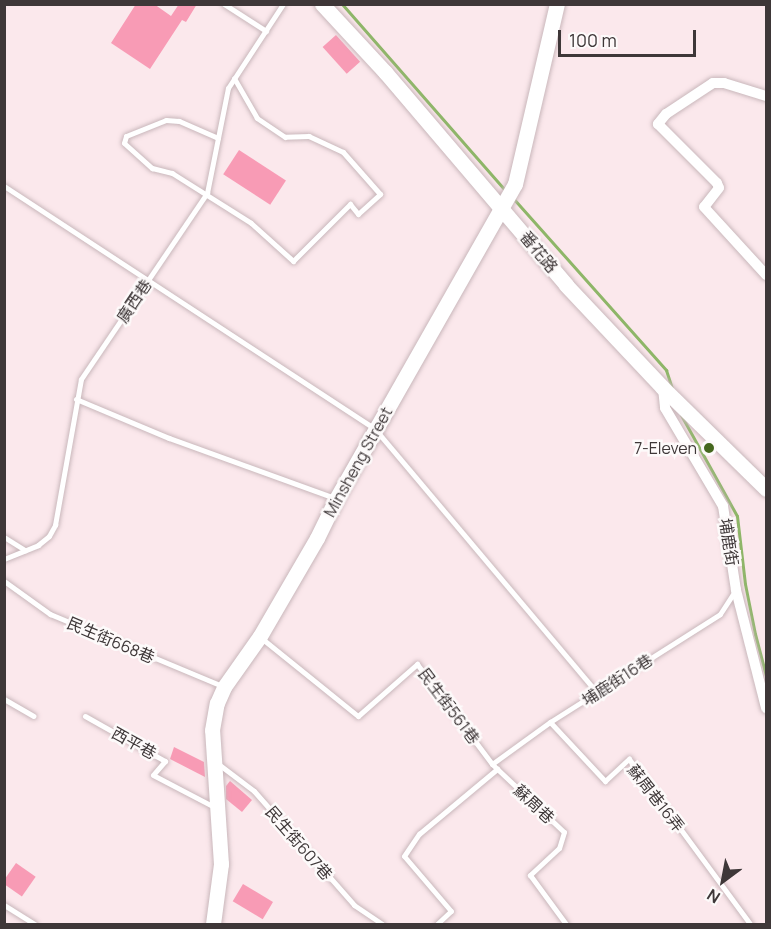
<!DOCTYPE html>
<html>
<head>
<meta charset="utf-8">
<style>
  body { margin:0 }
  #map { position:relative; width:771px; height:929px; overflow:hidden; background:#fbe8ec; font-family:Manrope,"Noto Sans TC",sans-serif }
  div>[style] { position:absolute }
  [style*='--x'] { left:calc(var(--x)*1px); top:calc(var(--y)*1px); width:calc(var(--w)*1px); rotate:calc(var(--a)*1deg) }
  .stream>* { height:3px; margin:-1.5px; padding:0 1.5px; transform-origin:1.5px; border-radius:1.5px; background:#8eb668 }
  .building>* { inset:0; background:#f89bb5; transform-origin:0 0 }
  .roads { filter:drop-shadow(0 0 2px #c9b7bb) drop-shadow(0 0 2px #c9b7bb) }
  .lane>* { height:5px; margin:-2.5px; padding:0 2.5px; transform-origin:2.5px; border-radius:2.5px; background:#fff }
  .street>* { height:10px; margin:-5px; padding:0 5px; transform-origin:5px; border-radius:5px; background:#fff }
  .secondary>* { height:15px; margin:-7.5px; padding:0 7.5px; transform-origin:7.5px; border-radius:7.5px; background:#fff }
  .dots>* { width:16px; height:16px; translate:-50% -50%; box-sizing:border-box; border:3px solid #fdfafa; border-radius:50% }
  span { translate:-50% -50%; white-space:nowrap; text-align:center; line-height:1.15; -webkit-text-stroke:5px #fdfafa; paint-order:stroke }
  .street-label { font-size:16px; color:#3e3738 }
  .poi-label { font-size:16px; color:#3e3738 }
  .right { translate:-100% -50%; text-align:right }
  .frame { position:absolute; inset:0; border:6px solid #3e3738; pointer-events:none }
  .north { position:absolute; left:693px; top:851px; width:60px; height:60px; -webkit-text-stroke:4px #fdfafa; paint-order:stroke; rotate:212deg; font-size:16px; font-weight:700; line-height:24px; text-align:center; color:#3e3738 }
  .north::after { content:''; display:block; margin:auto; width:21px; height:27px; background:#3e3738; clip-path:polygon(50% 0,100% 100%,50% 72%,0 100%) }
  .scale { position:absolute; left:558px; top:30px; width:138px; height:27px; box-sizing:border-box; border:3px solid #3e3738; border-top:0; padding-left:8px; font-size:18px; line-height:21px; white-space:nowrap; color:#3e3738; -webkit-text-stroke:4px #fdfafa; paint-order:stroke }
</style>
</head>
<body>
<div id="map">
  <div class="stream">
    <div style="--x:342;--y:4;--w:247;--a:48.8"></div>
    <div style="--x:512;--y:197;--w:232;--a:48.3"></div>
    <div style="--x:666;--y:370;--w:20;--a:72"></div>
    <div style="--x:681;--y:415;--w:115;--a:61"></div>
    <div style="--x:737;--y:516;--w:68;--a:83.3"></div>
    <div style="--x:745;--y:584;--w:51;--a:78.7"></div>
    <div style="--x:755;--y:634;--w:43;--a:75.3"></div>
  </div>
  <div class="building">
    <div style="clip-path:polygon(136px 4px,154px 4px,171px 16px,179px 4px,197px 4px,186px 22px,182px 20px,150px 69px,111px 43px)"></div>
    <div style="left:336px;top:35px;width:36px;height:18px;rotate:48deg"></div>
    <div style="left:239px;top:150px;width:56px;height:29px;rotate:33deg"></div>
    <div style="clip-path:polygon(174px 747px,204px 762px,205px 777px,170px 759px)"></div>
    <div style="clip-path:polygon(230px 781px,252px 800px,242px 812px,226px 799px,226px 786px)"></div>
    <div style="left:16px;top:863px;width:24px;height:24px;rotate:35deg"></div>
    <div style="left:243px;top:884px;width:35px;height:20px;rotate:31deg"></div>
  </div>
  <div class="roads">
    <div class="lane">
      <div style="--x:224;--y:4;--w:50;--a:32.7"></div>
      <div style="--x:218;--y:138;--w:43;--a:-156.4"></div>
      <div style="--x:179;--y:121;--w:13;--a:-176"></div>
      <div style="--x:166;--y:120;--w:43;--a:158.2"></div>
      <div style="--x:126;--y:136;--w:7;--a:106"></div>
      <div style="--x:124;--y:143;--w:38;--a:42"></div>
      <div style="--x:152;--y:168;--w:21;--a:14"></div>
      <div style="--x:172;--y:173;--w:93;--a:32.3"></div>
      <div style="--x:251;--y:223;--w:57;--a:42.1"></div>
      <div style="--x:293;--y:261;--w:81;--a:-45"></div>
      <div style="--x:350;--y:204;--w:13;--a:51"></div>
      <div style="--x:358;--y:214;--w:30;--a:-42"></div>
      <div style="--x:380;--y:194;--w:56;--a:-131.4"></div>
      <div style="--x:343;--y:152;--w:38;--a:-155"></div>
      <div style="--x:309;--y:136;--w:24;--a:178"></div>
      <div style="--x:285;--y:137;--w:34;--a:-146"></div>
      <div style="--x:257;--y:118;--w:46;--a:-119.9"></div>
      <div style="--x:4;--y:186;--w:443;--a:33.2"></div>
      <div style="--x:375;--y:429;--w:346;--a:49.9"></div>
      <div style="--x:76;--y:399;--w:101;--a:22.8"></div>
      <div style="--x:169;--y:438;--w:177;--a:19.9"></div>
      <div style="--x:4;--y:537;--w:25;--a:32"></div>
      <div style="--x:4;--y:559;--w:37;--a:-22"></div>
      <div style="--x:38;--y:545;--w:14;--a:-39"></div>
      <div style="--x:49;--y:536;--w:13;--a:-61"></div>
      <div style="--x:55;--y:525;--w:148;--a:-79.9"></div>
      <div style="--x:81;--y:379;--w:225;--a:-55.9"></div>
      <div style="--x:207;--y:193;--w:107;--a:-78.7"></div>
      <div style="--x:228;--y:88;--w:100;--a:-56.8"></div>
      <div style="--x:4;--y:581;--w:57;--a:35.7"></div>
      <div style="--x:50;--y:614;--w:186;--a:22.7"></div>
      <div style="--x:260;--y:637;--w:126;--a:38.9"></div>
      <div style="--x:358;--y:716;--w:79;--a:-41.4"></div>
      <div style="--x:417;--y:664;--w:125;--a:53.1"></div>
      <div style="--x:492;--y:764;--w:99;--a:43.4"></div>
      <div style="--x:564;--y:832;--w:17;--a:107"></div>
      <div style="--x:559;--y:848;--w:40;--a:137"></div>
      <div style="--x:530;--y:875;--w:61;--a:53.7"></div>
      <div style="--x:4;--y:699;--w:34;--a:30"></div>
      <div style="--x:85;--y:716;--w:92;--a:29.4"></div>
      <div style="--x:165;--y:761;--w:18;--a:131"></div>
      <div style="--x:153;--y:775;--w:71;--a:27.6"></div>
      <div style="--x:550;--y:722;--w:81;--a:47"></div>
      <div style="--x:605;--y:781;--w:33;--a:-43"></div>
      <div style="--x:629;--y:759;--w:205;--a:53.7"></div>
      <div style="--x:217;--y:763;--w:46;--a:37.1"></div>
      <div style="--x:254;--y:791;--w:152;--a:48.7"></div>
      <div style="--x:354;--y:905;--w:34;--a:34"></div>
      <div style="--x:492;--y:764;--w:72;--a:-35.9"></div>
      <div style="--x:550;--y:722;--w:201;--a:-32.4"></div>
      <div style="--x:720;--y:614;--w:27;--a:-57"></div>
      <div style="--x:4;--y:905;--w:36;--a:32"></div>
      <div style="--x:437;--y:924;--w:19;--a:-43"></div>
      <div style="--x:451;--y:911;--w:72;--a:-130.5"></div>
      <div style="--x:404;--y:856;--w:27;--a:-56"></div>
      <div style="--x:419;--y:834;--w:102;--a:-39.8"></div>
    </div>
    <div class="street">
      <div style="--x:766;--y:96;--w:44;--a:-162.8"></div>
      <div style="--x:724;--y:83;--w:11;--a:180"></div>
      <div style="--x:713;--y:83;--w:56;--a:146.6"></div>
      <div style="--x:666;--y:114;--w:13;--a:129"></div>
      <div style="--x:658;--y:124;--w:83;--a:45"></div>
      <div style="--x:717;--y:183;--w:5;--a:68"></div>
      <div style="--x:719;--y:188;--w:24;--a:128"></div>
      <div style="--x:704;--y:207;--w:92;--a:47.6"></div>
      <div style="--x:663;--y:388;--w:20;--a:84"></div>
      <div style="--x:665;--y:408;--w:114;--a:59.4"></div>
      <div style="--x:723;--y:506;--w:85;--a:81.2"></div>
      <div style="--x:736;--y:590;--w:122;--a:75.7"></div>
    </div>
    <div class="secondary">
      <div style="--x:322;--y:4;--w:93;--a:47.2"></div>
      <div style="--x:385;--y:72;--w:280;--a:49.6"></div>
      <div style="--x:566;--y:285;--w:141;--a:46.7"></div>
      <div style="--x:663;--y:388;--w:144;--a:44.4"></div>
      <div style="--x:213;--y:924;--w:61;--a:-82.4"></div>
      <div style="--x:221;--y:864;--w:134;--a:-93.8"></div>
      <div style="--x:212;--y:730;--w:27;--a:-80"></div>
      <div style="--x:217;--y:703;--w:17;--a:-66"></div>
      <div style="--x:224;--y:687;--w:62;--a:-54.8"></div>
      <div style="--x:260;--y:636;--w:113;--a:-59.8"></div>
      <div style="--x:317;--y:538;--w:43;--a:-64"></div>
      <div style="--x:336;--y:499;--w:362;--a:-60.4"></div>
      <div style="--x:515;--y:184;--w:185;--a:-76.9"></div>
    </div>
  </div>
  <div class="dots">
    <div style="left:709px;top:448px;background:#45671e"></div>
  </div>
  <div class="street-label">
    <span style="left:539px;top:252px;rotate:50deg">番花路</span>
    <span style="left:134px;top:301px;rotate:-56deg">廣西巷</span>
    <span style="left:358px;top:462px;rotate:-61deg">Minsheng Street</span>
    <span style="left:729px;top:542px;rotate:81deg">埔鹿街</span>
    <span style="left:111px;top:640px;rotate:23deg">民生街668巷</span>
    <span style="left:617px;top:680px;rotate:-33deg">埔鹿街16巷</span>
    <span style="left:449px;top:706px;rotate:53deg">民生街561巷</span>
    <span style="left:134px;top:743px;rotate:29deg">西平巷</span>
    <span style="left:656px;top:798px;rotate:52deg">蘇周巷16弄</span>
    <span style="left:534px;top:804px;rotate:43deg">蘇周巷</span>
    <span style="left:299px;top:843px;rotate:49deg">民生街607巷</span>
  </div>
  <div class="poi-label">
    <span class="right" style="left:697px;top:448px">7-Eleven</span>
  </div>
  <div class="frame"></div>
  <div class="north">N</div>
  <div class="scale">100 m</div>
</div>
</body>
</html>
